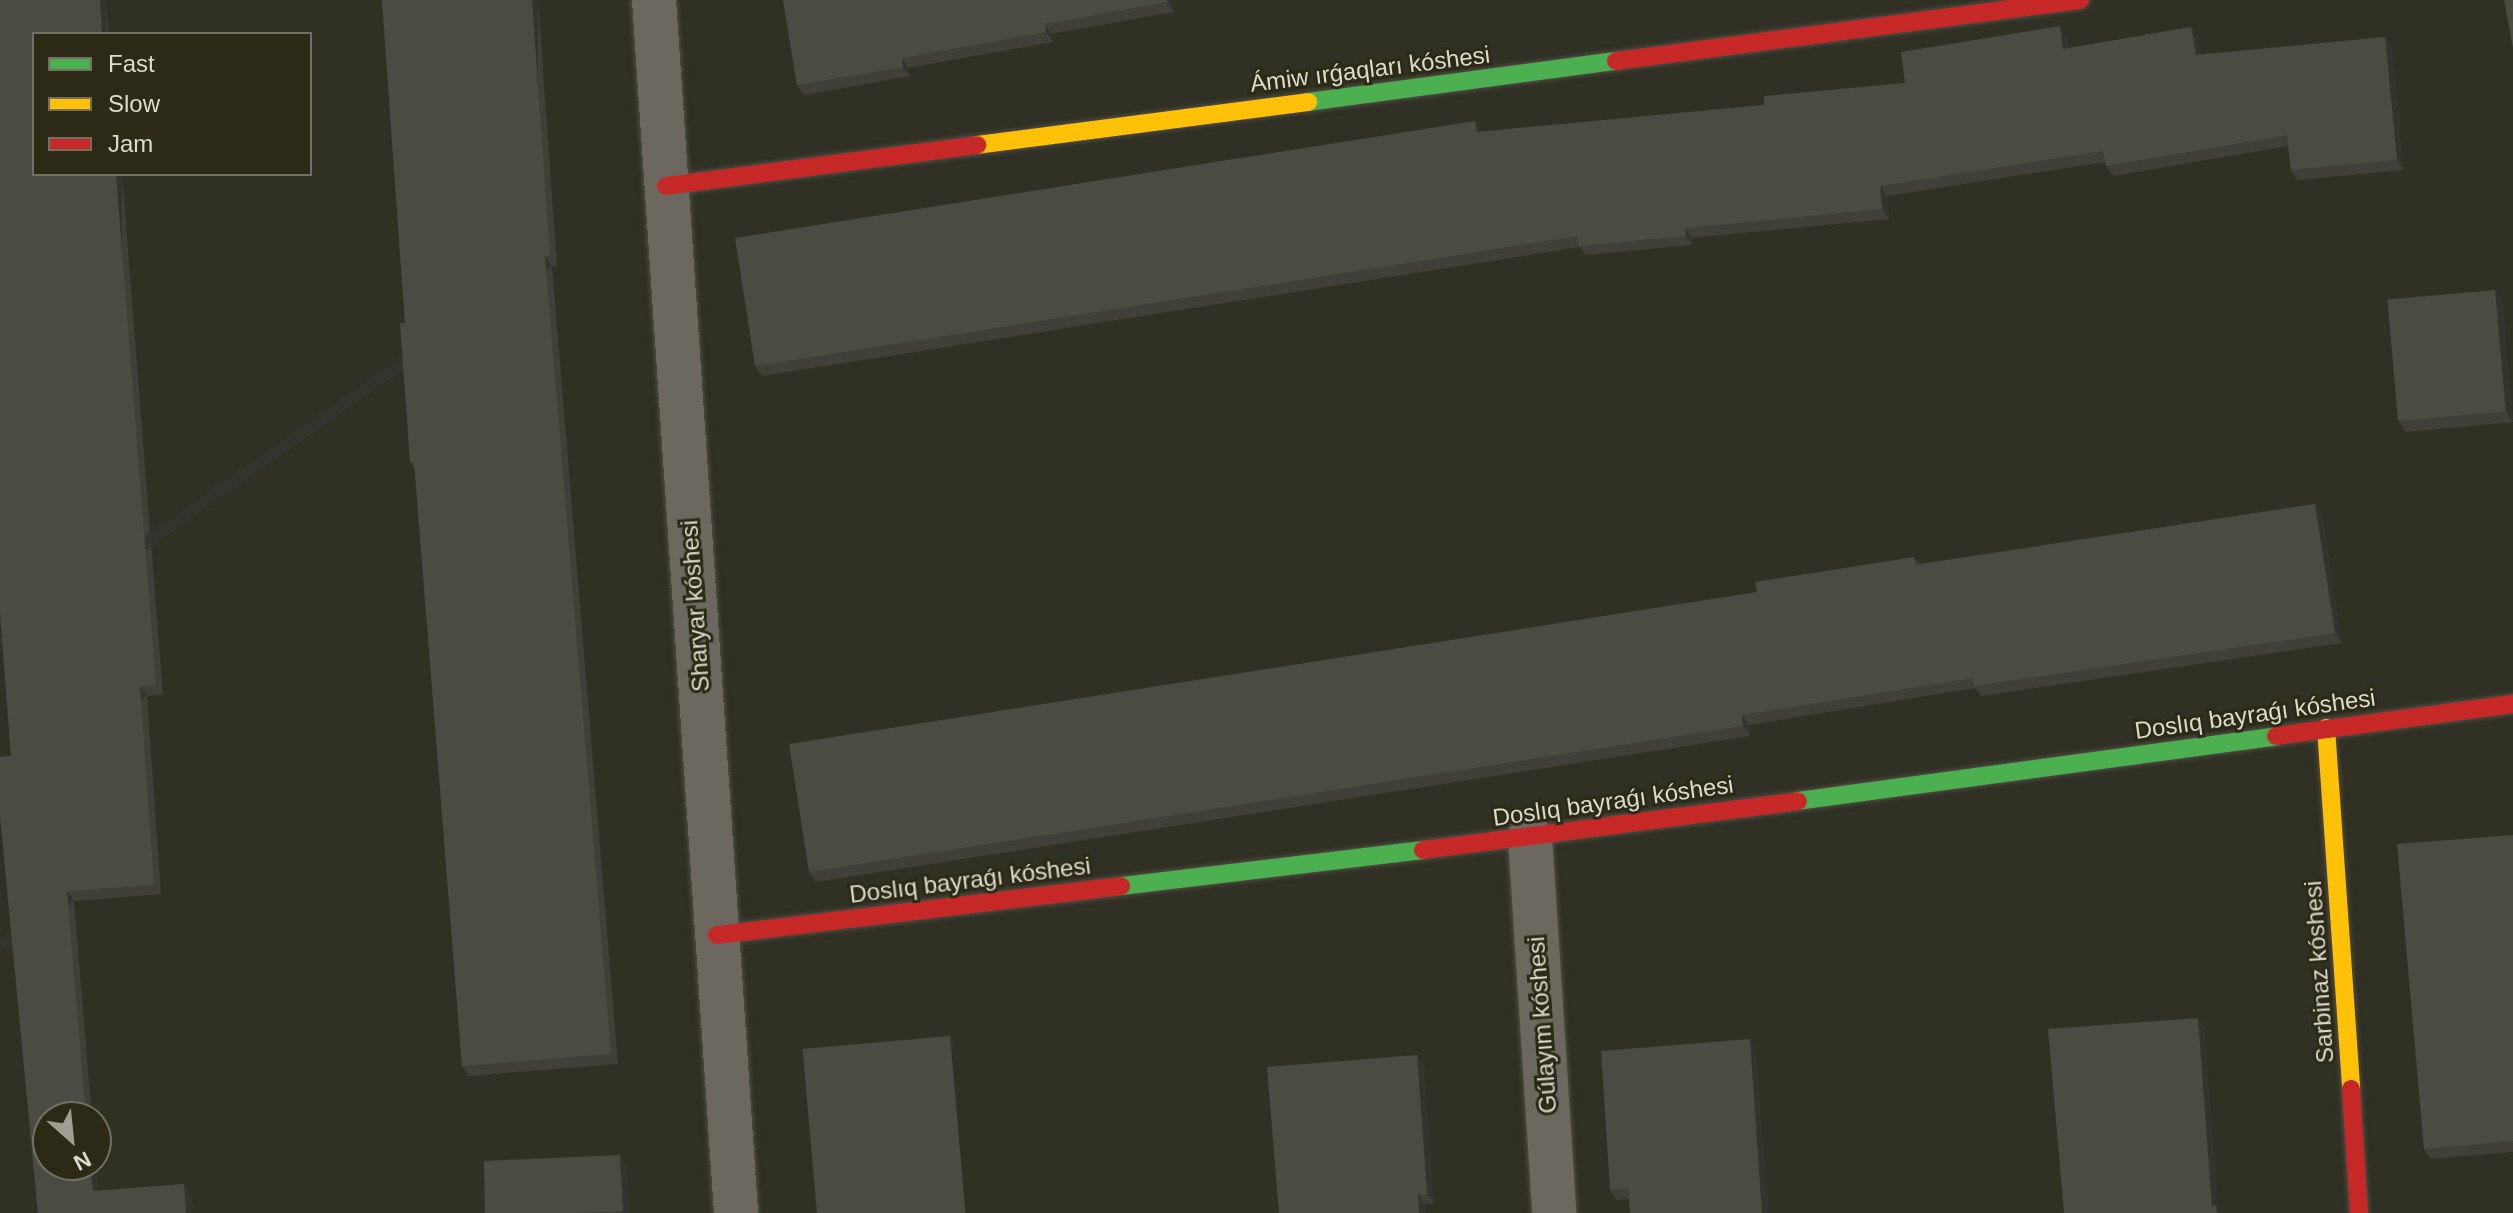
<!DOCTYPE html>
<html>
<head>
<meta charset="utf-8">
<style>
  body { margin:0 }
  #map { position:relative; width:2513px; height:1213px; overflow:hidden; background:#313025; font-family:Helvetica,sans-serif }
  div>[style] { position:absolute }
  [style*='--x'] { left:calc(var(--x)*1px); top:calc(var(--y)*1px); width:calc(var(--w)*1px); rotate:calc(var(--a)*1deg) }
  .roads { filter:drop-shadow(0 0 2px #4f4e44) drop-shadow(0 0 2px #4f4e44) }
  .street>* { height:44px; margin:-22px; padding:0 22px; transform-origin:22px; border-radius:22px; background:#6d685f }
  .fast>* { height:18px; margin:-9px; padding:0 9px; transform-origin:9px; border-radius:9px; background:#4caf50 }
  .slow>* { height:18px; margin:-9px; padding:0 9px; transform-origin:9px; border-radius:9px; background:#ffc107 }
  .jam>* { height:18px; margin:-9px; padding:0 9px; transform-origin:9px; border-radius:9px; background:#c62828 }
  .wall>* { inset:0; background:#404039 }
  .shaded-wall>* { inset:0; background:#34342e; transform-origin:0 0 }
  .building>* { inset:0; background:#4a4b42; transform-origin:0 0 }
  span { translate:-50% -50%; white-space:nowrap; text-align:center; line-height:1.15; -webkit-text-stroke:6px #2c2a17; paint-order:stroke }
  .street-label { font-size:24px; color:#dadacd }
  .legend { position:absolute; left:32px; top:32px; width:280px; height:144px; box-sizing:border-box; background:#2c2a17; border:2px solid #727060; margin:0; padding:10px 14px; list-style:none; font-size:24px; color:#dadacd }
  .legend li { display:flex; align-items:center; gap:16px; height:40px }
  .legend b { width:40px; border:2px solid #727060 }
  .north { position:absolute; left:32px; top:1101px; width:80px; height:80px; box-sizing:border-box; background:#2c2a17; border:2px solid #727060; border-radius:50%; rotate:153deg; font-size:22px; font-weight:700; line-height:32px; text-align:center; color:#dadacd }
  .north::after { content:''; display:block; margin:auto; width:28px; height:36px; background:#9f9e92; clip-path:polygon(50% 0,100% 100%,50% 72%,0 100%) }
</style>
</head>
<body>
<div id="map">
  <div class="roads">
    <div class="street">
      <div style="--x:654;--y:0;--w:1216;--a:86.13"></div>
      <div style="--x:1530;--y:837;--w:377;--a:86.3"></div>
    </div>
    <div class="fast">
      <div style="--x:1308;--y:102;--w:311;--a:-7.6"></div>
      <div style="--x:1798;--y:801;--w:482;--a:-7.7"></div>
      <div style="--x:1121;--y:886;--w:304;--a:-6.8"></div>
    </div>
    <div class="slow">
      <div style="--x:977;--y:145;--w:334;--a:-7.4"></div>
      <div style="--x:2326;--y:728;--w:362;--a:86"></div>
    </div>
    <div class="jam">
      <div style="--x:1616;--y:61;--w:468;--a:-7.5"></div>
      <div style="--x:666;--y:186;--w:314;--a:-7.5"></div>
      <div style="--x:2276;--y:736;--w:239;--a:-7.7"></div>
      <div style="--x:1423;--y:850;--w:378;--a:-7.4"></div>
      <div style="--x:717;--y:935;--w:407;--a:-6.9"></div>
      <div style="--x:2351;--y:1089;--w:124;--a:86.3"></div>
    </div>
  </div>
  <div class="wall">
    <div style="clip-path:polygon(0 0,106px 0,108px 34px,34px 34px,34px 174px,122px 174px,163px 695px,147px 696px,161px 894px,74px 901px,92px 1117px,48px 1117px,48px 1165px,96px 1165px,96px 1160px,99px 1191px,184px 1184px,191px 1194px,193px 1213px,38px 1213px,0 815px,0 757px,11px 756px,0 612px)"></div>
    <div style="clip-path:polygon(382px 0,538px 0,557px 266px,552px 266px,618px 1064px,469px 1076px,462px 1066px,415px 470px,410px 462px,405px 323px)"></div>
    <div style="clip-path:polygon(783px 0,1172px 0,1174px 12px,1051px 34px,1053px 42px,908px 68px,910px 76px,804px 95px,797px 85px)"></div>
    <div style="clip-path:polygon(2191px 27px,2198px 37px,2201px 55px,2385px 37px,2392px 47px,2404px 170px,2298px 180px,2291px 170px,2288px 146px,2113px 176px,2106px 166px,2105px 162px,1887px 196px,1889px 219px,1692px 238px,1693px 245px,1586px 255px,1580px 247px,762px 376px,755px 366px,1475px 121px,1482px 132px,1764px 105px,1905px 83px,2067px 36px,2069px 48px)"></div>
    <div style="clip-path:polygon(2495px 290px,2502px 300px,2513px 422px,2406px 432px,2399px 422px)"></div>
    <div style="clip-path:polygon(2315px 504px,2322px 514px,2342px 643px,1981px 696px,1976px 688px,1749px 725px,1750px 736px,816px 882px,809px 872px,1757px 592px,1914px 557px,1919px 564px)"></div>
    <div style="clip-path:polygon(2513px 835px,2513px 1152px,2431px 1159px,2424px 1149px)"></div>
    <div style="clip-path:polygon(1756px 1049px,1629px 1199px,1617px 1200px,1610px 1190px)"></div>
    <div style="clip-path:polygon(1417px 1055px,1424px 1065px,1434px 1203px,1425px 1204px,1426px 1213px,1279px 1213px)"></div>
    <div style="clip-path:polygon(627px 1165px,629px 1213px,485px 1213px)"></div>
  </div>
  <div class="shaded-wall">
    <div style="left:100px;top:0;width:6px;height:34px"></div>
    <div style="left:532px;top:0;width:6px;height:257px"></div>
    <div style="clip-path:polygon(1167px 0,1172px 0,1174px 12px,1167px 2px)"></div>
    <div style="clip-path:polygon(1045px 24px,1051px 34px,1053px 42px,1046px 32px)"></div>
    <div style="clip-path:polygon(2060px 26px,2067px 36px,2070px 59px,2063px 49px)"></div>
    <div style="clip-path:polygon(2191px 27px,2198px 37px,2203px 65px,2196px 55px)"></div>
    <div style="clip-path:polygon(2385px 37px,2392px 47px,2404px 170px,2397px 160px)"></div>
    <div style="clip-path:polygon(902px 58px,908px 68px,910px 76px,903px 67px)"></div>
    <div style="clip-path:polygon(1475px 121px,1482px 131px,1484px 142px,1477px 132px)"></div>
    <div style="left:116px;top:174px;width:6px;height:513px"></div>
    <div style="clip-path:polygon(1880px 186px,1887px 196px,1889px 219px,1882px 209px)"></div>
    <div style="clip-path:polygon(1685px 228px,1692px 238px,1693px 245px,1686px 236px)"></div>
    <div style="left:545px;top:256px;width:12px;height:801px;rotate:55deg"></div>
    <div style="clip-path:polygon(2495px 290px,2502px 300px,2513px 422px,2506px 412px)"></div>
    <div style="clip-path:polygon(2315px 504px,2322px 514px,2342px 643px,2335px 633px)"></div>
    <div style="left:140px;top:686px;width:12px;height:199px;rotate:55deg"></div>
    <div style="clip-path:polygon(1742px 715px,1749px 725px,1750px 736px,1743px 726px)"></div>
    <div style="left:67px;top:891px;width:12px;height:227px;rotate:55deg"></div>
    <div style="clip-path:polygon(2198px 1018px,2205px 1028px,2218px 1208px,2221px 1213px,2216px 1213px,2212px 1206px)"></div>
    <div style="left:950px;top:1036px;width:11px;height:178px;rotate:52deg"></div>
    <div style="clip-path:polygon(1750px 1039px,1756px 1049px,1769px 1213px,1762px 1213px)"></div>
    <div style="clip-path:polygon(1417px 1055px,1424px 1065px,1434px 1203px,1427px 1194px)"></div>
    <div style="clip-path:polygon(620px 1155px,627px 1165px,629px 1213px,624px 1213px,623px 1211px)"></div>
    <div style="clip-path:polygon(96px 1160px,100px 1201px,93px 1191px,90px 1165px,96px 1165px)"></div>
    <div style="clip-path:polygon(184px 1184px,191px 1194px,193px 1213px,186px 1213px)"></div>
    <div style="clip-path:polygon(1418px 1194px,1425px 1204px,1426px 1213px,1419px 1213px)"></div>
  </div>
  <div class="building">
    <div style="clip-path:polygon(0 0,100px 0,102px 34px,34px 34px,34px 174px,116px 174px,156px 685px,140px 686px,154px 885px,67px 891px,86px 1117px,48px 1117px,48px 1165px,90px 1165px,93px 1191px,184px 1184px,186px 1213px,38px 1213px,0 815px,0 757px,11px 756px,0 612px)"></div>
    <div style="clip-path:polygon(382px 0,532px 0,550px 256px,545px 256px,611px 1054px,462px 1066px,414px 462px,410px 462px,400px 323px,405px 323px)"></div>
    <div style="clip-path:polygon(783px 0,1167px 0,1167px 2px,1045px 24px,1046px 32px,902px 58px,903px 67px,797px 85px)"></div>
    <div style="clip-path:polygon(2504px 0,2513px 0,2513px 48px)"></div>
    <div style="clip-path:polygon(2060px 26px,2063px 49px,2191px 27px,2196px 55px,2385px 37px,2397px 160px,2291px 170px,2287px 135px,2106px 166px,2103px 151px,1880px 186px,1882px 209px,1685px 228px,1686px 236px,1579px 246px,1578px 236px,755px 366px,735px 238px,1475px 121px,1477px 132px,1764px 105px,1764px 96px,1905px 83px,1901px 52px)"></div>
    <div style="left:2495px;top:290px;width:122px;height:108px;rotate:85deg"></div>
    <div style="clip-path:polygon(2315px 504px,2335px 633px,1974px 686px,1973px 678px,1742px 715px,1743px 726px,809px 872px,789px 744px,1757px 592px,1755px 582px,1914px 557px,1915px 565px)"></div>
    <div style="clip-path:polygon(2513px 835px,2513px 1141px,2424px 1149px,2397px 844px)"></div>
    <div style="clip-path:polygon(2198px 1018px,2212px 1206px,2216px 1206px,2217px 1213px,2064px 1213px,2048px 1029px)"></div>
    <div style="left:950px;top:1036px;width:178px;height:148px;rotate:85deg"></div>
    <div style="clip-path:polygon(1750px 1039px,1762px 1213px,1630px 1213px,1628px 1188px,1610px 1190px,1601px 1051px)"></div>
    <div style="clip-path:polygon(1417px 1055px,1427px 1194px,1418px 1194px,1419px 1213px,1279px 1213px,1267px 1067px)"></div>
    <div style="clip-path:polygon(620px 1155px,623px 1211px,575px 1213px,485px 1213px,484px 1161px)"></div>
  </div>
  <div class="street-label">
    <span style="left:1370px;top:69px;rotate:-7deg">Ámiw ırǵaqları kóshesi</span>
    <span style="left:695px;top:606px;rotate:-94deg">Sharyar kóshesi</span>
    <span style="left:2255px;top:714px;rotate:-8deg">Doslıq bayraǵı kóshesi</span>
    <span style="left:1613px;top:801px;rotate:-8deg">Doslıq bayraǵı kóshesi</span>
    <span style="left:970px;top:880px;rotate:-7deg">Doslıq bayraǵı kóshesi</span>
    <span style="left:2319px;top:972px;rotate:-94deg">Sarbinaz kóshesi</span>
    <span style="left:1542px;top:1025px;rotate:-94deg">Gúlayım kóshesi</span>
  </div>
  <ul class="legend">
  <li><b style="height:10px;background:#4caf50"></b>Fast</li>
  <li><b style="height:10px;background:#ffc107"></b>Slow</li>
  <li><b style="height:10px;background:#c62828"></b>Jam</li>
  </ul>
  <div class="north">N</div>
</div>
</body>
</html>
